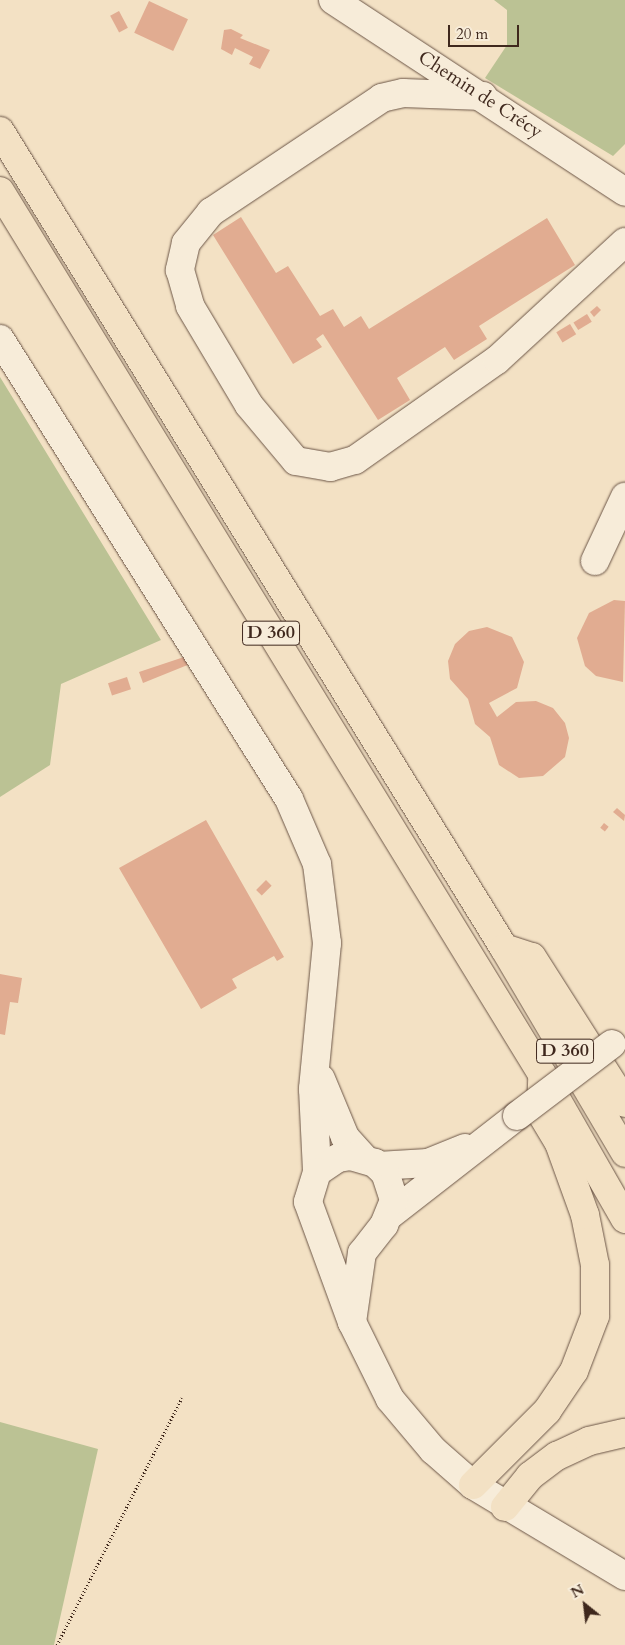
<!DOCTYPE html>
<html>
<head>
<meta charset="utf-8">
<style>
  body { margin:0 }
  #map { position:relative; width:625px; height:1645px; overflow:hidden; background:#f3e1c4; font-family:Cardo,serif }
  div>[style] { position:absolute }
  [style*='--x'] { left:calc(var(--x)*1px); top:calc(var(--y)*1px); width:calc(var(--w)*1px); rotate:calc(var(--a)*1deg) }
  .green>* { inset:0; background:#bbc294 }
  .building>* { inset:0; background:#e1ac91; transform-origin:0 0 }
  .path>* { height:3px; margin-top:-1.5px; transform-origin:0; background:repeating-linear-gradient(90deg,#3f281d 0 1px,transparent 0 3.5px) }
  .roads { filter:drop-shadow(0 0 1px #6c5647) drop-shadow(0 0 1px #6c5647) }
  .minor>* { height:28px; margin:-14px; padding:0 14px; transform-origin:14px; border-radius:14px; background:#f7ecd9 }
  .highway>* { height:28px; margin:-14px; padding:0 14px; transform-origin:14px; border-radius:14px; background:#f3e1c4 }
  .bridges { filter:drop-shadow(0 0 1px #6c5647) drop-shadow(0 0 1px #6c5647) }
  .minor-bridge>* { height:28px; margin:-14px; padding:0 14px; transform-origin:14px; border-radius:14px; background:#f7ecd9 }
  span { translate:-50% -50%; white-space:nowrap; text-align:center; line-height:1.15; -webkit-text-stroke:4px #f7ecd9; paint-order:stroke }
  .shield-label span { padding:1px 4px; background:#f7ecd9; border:1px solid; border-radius:4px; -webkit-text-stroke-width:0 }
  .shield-label { font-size:18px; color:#3f281d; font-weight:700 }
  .street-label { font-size:19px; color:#3f281d }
  .north { position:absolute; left:560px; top:1580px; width:50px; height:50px; -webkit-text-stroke:4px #f7ecd9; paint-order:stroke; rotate:331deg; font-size:14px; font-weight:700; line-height:20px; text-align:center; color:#3f281d }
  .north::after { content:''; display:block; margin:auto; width:18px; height:22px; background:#3f281d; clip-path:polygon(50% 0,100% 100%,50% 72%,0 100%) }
  .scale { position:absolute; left:448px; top:25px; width:71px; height:22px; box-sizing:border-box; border:2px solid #3f281d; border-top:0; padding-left:6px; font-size:15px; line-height:18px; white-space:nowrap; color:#3f281d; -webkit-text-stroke:4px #f7ecd9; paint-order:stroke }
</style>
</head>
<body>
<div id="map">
  <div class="green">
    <div style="clip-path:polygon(494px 0,625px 0,625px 144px,613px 156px,485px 78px,507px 45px,507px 10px)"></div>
    <div style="clip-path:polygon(0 377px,161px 640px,61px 684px,50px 765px,0 797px)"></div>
    <div style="clip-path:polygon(0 1422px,98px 1449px,54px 1645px,0 1645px)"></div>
  </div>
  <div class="building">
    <div style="left:149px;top:1px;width:43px;height:35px;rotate:25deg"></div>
    <div style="left:119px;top:11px;width:19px;height:10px;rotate:62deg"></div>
    <div style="clip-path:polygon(231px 29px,243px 35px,240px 38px,270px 50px,260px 69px,249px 64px,253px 57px,235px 48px,232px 55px,221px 49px,224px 30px)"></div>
    <div style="clip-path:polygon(241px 217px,276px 273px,288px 266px,320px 316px,333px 309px,344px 327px,361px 316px,369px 329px,547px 218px,575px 265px,479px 326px,487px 339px,454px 360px,445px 347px,397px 378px,410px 400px,378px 420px,323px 334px,316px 339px,322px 347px,293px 364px,213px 235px)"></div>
    <div style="clip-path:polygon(597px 306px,601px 310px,594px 317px,590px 312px)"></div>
    <div style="left:587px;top:314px;width:9px;height:16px;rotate:58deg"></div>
    <div style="left:570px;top:324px;width:12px;height:16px;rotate:59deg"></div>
    <div style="clip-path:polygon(614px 600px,625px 601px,623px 682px,596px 676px,585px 666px,577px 638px,589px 613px)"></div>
    <div style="clip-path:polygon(487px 627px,512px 637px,524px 662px,517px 688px,489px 703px,497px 717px,516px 702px,536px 701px,553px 708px,565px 723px,569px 738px,565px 757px,543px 776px,519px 778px,499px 765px,490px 737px,475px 724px,468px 699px,450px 679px,448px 661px,455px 644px,469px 631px)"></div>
    <div style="clip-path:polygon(187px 656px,190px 664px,143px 683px,139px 672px)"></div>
    <div style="left:127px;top:677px;width:13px;height:20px;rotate:72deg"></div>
    <div style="clip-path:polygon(617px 808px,625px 815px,624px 821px,613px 812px)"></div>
    <div style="clip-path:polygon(206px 820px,284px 957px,277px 961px,274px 956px,232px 979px,237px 988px,201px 1009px,119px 868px)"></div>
    <div style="left:604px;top:823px;width:6px;height:6px;rotate:39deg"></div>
    <div style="left:266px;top:880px;width:8px;height:14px;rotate:45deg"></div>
    <div style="clip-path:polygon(0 974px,22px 978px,18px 1003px,10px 1002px,5px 1035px,0 1034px)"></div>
  </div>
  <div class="path">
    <div style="--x:57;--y:1645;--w:277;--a:-63.2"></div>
  </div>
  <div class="roads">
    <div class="minor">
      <div style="--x:333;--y:0;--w:349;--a:33.3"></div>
      <div style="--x:483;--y:96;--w:80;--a:-177.9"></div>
      <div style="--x:403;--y:93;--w:22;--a:167"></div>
      <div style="--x:382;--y:98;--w:206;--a:146.3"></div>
      <div style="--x:211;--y:212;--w:40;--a:129"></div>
      <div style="--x:186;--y:243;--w:28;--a:103"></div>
      <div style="--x:180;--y:270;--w:37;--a:74"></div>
      <div style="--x:190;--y:306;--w:115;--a:59.2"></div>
      <div style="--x:249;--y:405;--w:73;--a:50"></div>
      <div style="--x:296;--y:461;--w:35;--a:10"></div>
      <div style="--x:330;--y:467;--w:26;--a:-16"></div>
      <div style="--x:355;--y:460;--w:174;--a:-35.2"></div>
      <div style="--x:497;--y:360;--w:174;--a:-42.7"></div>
      <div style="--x:0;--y:339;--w:543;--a:57.86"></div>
      <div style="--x:289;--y:799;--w:71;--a:66.7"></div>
      <div style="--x:317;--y:864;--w:80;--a:82.8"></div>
      <div style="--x:327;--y:943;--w:147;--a:95.5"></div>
      <div style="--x:313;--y:1089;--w:83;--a:87.2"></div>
      <div style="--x:595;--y:561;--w:71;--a:-64.9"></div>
      <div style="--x:321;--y:1079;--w:63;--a:67.5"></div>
      <div style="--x:345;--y:1137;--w:27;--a:48"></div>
      <div style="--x:378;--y:1166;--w:50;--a:-3.4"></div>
      <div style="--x:428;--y:1163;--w:40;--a:-22"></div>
      <div style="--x:391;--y:1214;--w:160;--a:-37.9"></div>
      <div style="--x:352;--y:1322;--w:70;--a:-81.8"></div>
      <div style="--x:362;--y:1253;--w:36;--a:-52"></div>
      <div style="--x:384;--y:1225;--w:27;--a:-68"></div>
      <div style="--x:394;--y:1200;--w:28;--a:-108"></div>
      <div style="--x:385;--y:1173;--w:14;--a:-135"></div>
      <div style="--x:375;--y:1163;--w:25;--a:-164"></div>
      <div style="--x:351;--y:1156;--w:13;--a:171"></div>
      <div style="--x:338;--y:1158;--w:25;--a:146"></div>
      <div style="--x:317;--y:1172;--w:31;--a:107"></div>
      <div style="--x:308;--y:1202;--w:128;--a:69.9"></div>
      <div style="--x:352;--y:1322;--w:86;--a:63.7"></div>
      <div style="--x:390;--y:1399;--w:67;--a:49.9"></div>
      <div style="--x:433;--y:1450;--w:53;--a:41.2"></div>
      <div style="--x:473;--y:1485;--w:177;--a:30.9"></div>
    </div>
    <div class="highway">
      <div style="--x:0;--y:131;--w:960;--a:58.33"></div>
      <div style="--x:504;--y:948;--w:238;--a:59.4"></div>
      <div style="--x:0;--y:191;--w:1036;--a:58.46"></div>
      <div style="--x:542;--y:1074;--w:167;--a:60.2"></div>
      <div style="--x:504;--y:948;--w:29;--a:18"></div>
      <div style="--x:532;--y:957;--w:173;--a:57.5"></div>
      <div style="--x:473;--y:1485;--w:105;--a:-45"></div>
      <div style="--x:547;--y:1411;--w:48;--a:-56"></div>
      <div style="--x:574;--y:1371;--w:59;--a:-69.1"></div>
      <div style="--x:595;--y:1316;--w:51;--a:-90"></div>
      <div style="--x:595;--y:1265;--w:51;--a:-101.3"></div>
      <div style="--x:585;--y:1215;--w:77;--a:-109.9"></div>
      <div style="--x:559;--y:1143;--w:35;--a:-121"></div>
      <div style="--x:541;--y:1113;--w:35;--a:-88"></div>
      <div style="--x:505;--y:1507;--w:40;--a:-51"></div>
      <div style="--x:530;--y:1476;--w:34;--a:-37"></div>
      <div style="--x:557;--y:1456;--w:35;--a:-25"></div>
      <div style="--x:589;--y:1441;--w:37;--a:-13"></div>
    </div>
  </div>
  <div class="bridges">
    <div class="minor-bridge">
      <div style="--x:517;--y:1116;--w:119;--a:-37.2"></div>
    </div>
  </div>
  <div class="shield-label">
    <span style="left:271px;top:633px">D 360</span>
    <span style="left:565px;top:1051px">D 360</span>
  </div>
  <div class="street-label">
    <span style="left:480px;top:95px;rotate:33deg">Chemin de Crécy</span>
  </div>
  <div class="north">N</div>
  <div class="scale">20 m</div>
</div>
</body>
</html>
